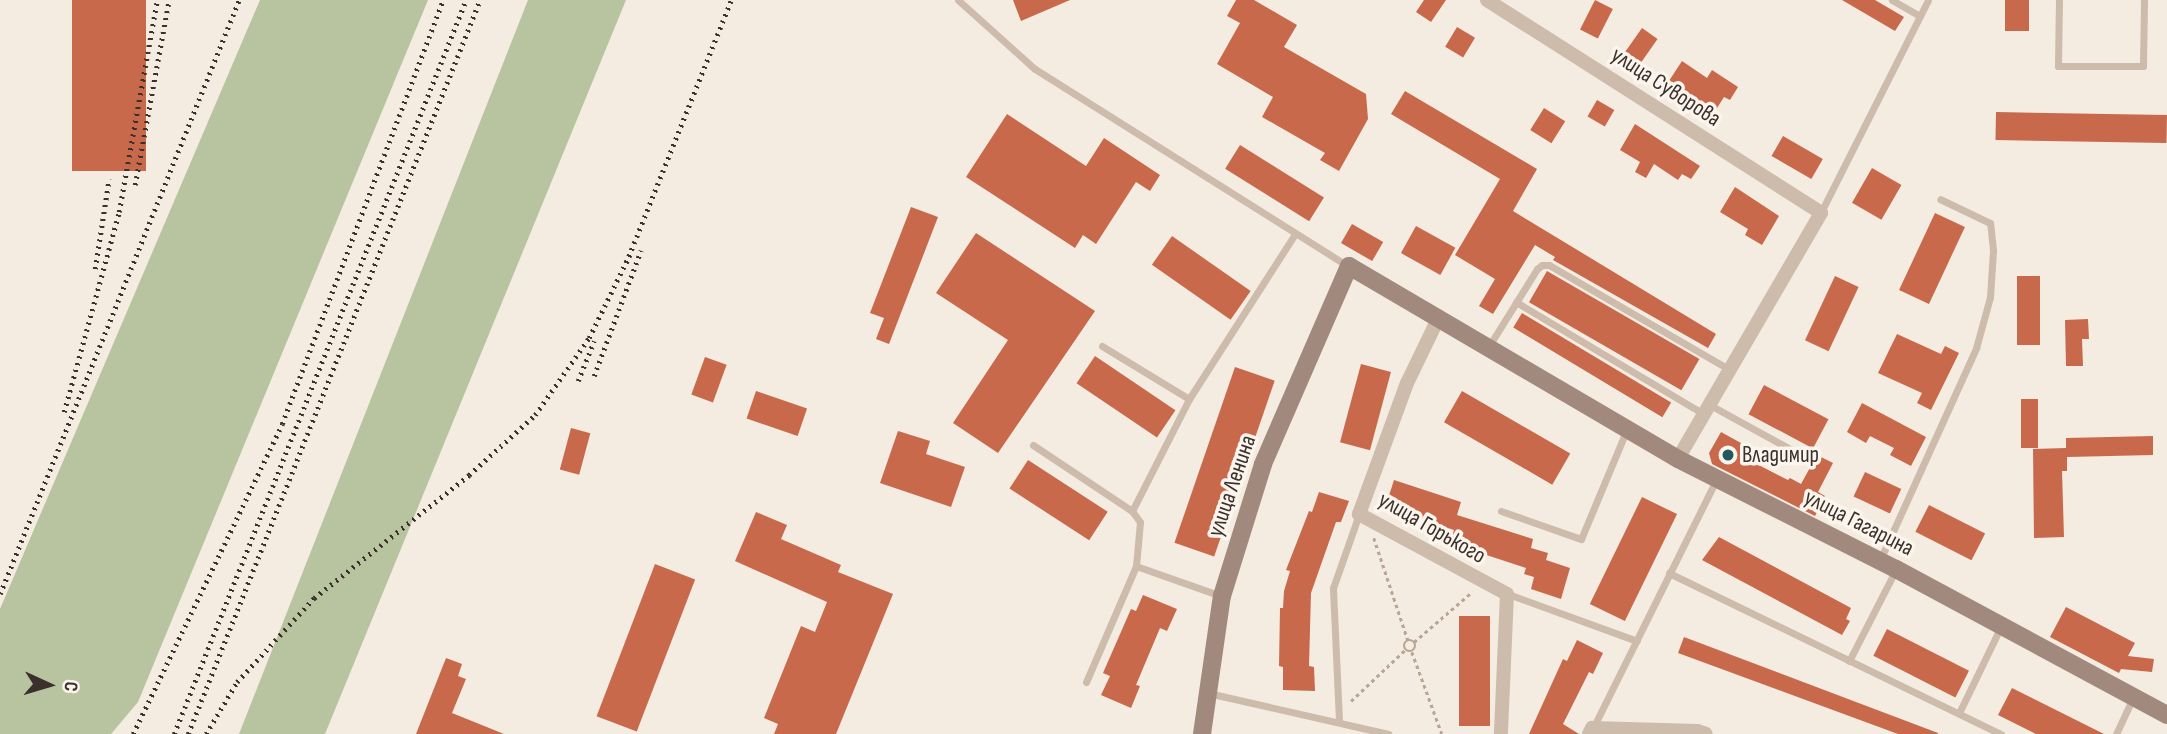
<!DOCTYPE html>
<html>
<head>
<meta charset="utf-8">
<style>
  body { margin:0 }
  #map { position:relative; width:2167px; height:734px; overflow:hidden; background:#f4ebe1; font-family:"Sofia Sans Condensed",sans-serif }
  div>[style] { position:absolute }
  [style*='--x'] { left:calc(var(--x)*1px); top:calc(var(--y)*1px); width:calc(var(--w)*1px); rotate:calc(var(--a)*1deg) }
  .green>* { inset:0; background:#b8c4a0 }
  .building>* { inset:0; background:#c8694b; transform-origin:0 0 }
  .path>* { height:2.5px; margin-top:-1.25px; transform-origin:0; background:repeating-linear-gradient(90deg,#b9a596 0 3.5px,transparent 0 7px) }
  .path>.ring { margin:-1.25px; padding:0; box-sizing:content-box; background:none; border:2.5px solid #b9a596; border-radius:50% }
  .lane>* { height:7px; margin:-3.5px; padding:0 3.5px; transform-origin:3.5px; border-radius:3.5px; background:#cdbbac }
  .street>* { height:14px; margin:-7px; padding:0 7px; transform-origin:7px; border-radius:7px; background:#cdbbac }
  .secondary>* { height:18px; margin:-9px; padding:0 9px; transform-origin:9px; border-radius:9px; background:#a18a7d }
  .rail>* { height:4.5px; margin-top:-2.25px; transform-origin:0; background:repeating-linear-gradient(90deg,#3b302b 0 2px,transparent 0 7px) }
  .dots>* { width:19px; height:19px; translate:-50% -50%; box-sizing:border-box; border:4px solid #fbf5ee; border-radius:50% }
  span { translate:-50% -50%; white-space:nowrap; text-align:center; line-height:1.15; -webkit-text-stroke:7px #fbf5ee; paint-order:stroke }
  .street-label { font-size:23px; color:#3b302b }
  .poi-label { font-size:23px; color:#3b302b }
  .left { translate:0 -50%; text-align:left }
  .north { position:absolute; left:14px; top:650px; width:70px; height:70px; -webkit-text-stroke:5px #fbf5ee; paint-order:stroke; rotate:94deg; font-size:19px; font-weight:700; line-height:28px; text-align:center; color:#3b302b }
  .north::after { content:''; display:block; margin:auto; width:24px; height:32px; background:#3b302b; clip-path:polygon(50% 0,100% 100%,50% 72%,0 100%) }
</style>
</head>
<body>
<div id="map">
  <div class="green">
    <div style="clip-path:polygon(260px 0,428px 0,138px 702px,111px 734px,0 734px,0 609px)"></div>
    <div style="clip-path:polygon(528px 0,626px 0,325px 734px,239px 734px)"></div>
  </div>
  <div class="building">
    <div style="left:72px;top:0;width:74px;height:171px"></div>
    <div style="clip-path:polygon(1013px 0,1070px 0,1021px 21px)"></div>
    <div style="clip-path:polygon(1236px 0,1254px 0,1297px 25px,1284px 47px,1366px 94px,1368px 119px,1339px 171px,1320px 160px,1325px 153px,1262px 117px,1273px 97px,1217px 64px,1240px 23px,1227px 16px)"></div>
    <div style="clip-path:polygon(1424px 0,1446px 0,1431px 22px,1416px 12px)"></div>
    <div style="left:1595px;top:0;width:20px;height:33px;rotate:27deg"></div>
    <div style="clip-path:polygon(1842px 0,1875px 0,1904px 17px,1895px 31px)"></div>
    <div style="left:2005px;top:0;width:24px;height:31px"></div>
    <div style="left:1457px;top:27px;width:21px;height:23px;rotate:31deg"></div>
    <div style="left:1642px;top:28px;width:19px;height:34px;rotate:35deg"></div>
    <div style="clip-path:polygon(1682px 61px,1707px 78px,1712px 70px,1738px 87px,1730px 100px,1724px 97px,1712px 116px,1665px 87px)"></div>
    <div style="clip-path:polygon(1405px 91px,1537px 169px,1513px 211px,1716px 334px,1708px 348px,1553px 260px,1555px 257px,1535px 245px,1493px 314px,1479px 306px,1495px 279px,1455px 255px,1500px 179px,1391px 114px)"></div>
    <div style="left:1597px;top:100px;width:20px;height:19px;rotate:30deg"></div>
    <div style="left:1544px;top:108px;width:25px;height:26px;rotate:32deg"></div>
    <div style="left:1996px;top:112px;width:171px;height:28px;rotate:1deg"></div>
    <div style="clip-path:polygon(1007px 114px,1086px 166px,1104px 138px,1160px 175px,1150px 191px,1136px 182px,1096px 244px,1083px 235px,1075px 248px,966px 177px)"></div>
    <div style="clip-path:polygon(1635px 124px,1700px 166px,1691px 179px,1682px 174px,1678px 180px,1654px 164px,1646px 178px,1635px 172px,1640px 162px,1620px 150px)"></div>
    <div style="left:1783px;top:136px;width:46px;height:23px;rotate:30deg"></div>
    <div style="left:1240px;top:145px;width:99px;height:28px;rotate:32deg"></div>
    <div style="left:1872px;top:168px;width:34px;height:40px;rotate:30deg"></div>
    <div style="clip-path:polygon(1735px 187px,1779px 216px,1762px 245px,1745px 235px,1748px 229px,1720px 212px)"></div>
    <div style="clip-path:polygon(911px 207px,938px 217px,889px 344px,876px 339px,884px 318px,870px 313px)"></div>
    <div style="left:1935px;top:213px;width:33px;height:85px;rotate:25deg"></div>
    <div style="left:1352px;top:224px;width:36px;height:22px;rotate:30deg"></div>
    <div style="left:1416px;top:226px;width:45px;height:31px;rotate:29deg"></div>
    <div style="clip-path:polygon(976px 233px,1095px 311px,998px 453px,953px 423px,1008px 340px,936px 293px)"></div>
    <div style="left:1172px;top:236px;width:96px;height:35px;rotate:35deg"></div>
    <div style="left:1547px;top:271px;width:176px;height:36px;rotate:30deg"></div>
    <div style="left:1835px;top:276px;width:26px;height:71px;rotate:25deg"></div>
    <div style="left:2017px;top:276px;width:23px;height:69px"></div>
    <div style="left:1522px;top:313px;width:174px;height:17px;rotate:31deg"></div>
    <div style="clip-path:polygon(2088px 319px,2089px 339px,2082px 339px,2083px 366px,2066px 366px,2065px 320px)"></div>
    <div style="clip-path:polygon(1897px 334px,1941px 354px,1945px 346px,1959px 353px,1931px 410px,1917px 403px,1922px 393px,1878px 373px)"></div>
    <div style="left:1095px;top:356px;width:97px;height:33px;rotate:34deg"></div>
    <div style="left:705px;top:357px;width:23px;height:40px;rotate:20deg"></div>
    <div style="left:1361px;top:364px;width:31px;height:81px;rotate:15deg"></div>
    <div style="left:1235px;top:367px;width:42px;height:186px;rotate:19deg"></div>
    <div style="left:1764px;top:385px;width:73px;height:33px;rotate:28deg"></div>
    <div style="left:756px;top:391px;width:54px;height:29px;rotate:19deg"></div>
    <div style="left:1462px;top:391px;width:125px;height:36px;rotate:30deg"></div>
    <div style="left:2021px;top:399px;width:17px;height:49px"></div>
    <div style="clip-path:polygon(1862px 403px,1926px 437px,1911px 466px,1890px 455px,1894px 448px,1870px 436px,1866px 443px,1847px 432px)"></div>
    <div style="left:571px;top:428px;width:20px;height:43px;rotate:15deg"></div>
    <div style="clip-path:polygon(898px 431px,930px 441px,926px 454px,965px 467px,951px 507px,880px 483px)"></div>
    <div style="clip-path:polygon(1721px 432px,1750px 448px,1745px 458px,1788px 480px,1790px 478px,1801px 484px,1817px 455px,1833px 463px,1818px 492px,1825px 496px,1815px 516px,1712px 464px,1709px 453px)"></div>
    <div style="clip-path:polygon(2153px 436px,2153px 455px,2067px 457px,2067px 471px,2062px 471px,2064px 537px,2034px 538px,2033px 449px,2066px 448px,2066px 438px)"></div>
    <div style="left:1028px;top:460px;width:95px;height:34px;rotate:33deg"></div>
    <div style="left:1865px;top:472px;width:40px;height:27px;rotate:25deg"></div>
    <div style="clip-path:polygon(1394px 480px,1461px 502px,1457px 515px,1533px 539px,1531px 548px,1548px 553px,1546px 560px,1570px 568px,1561px 599px,1531px 589px,1534px 577px,1524px 574px,1526px 568px,1450px 543px,1454px 530px,1385px 508px)"></div>
    <div style="clip-path:polygon(1319px 492px,1349px 501px,1341px 522px,1336px 522px,1311px 593px,1309px 666px,1314px 667px,1315px 691px,1283px 690px,1283px 667px,1279px 666px,1280px 608px,1283px 608px,1284px 591px,1290px 571px,1286px 570px,1309px 511px,1312px 512px)"></div>
    <div style="left:1642px;top:497px;width:39px;height:119px;rotate:26deg"></div>
    <div style="left:1929px;top:505px;width:63px;height:30px;rotate:27deg"></div>
    <div style="clip-path:polygon(756px 512px,787px 525px,781px 539px,841px 565px,838px 572px,893px 594px,836px 734px,774px 734px,778px 724px,764px 718px,801px 626px,815px 632px,827px 602px,735px 561px)"></div>
    <div style="clip-path:polygon(1719px 537px,1851px 608px,1846px 619px,1850px 621px,1842px 635px,1702px 560px)"></div>
    <div style="left:655px;top:564px;width:43px;height:163px;rotate:21deg"></div>
    <div style="clip-path:polygon(1143px 595px,1177px 609px,1167px 631px,1160px 628px,1136px 685px,1140px 686px,1131px 708px,1101px 695px,1110px 676px,1103px 673px,1131px 609px,1136px 611px)"></div>
    <div style="clip-path:polygon(2066px 607px,2135px 643px,2128px 656px,2154px 659px,2152px 672px,2121px 669px,2119px 673px,2050px 637px)"></div>
    <div style="left:1459px;top:616px;width:31px;height:110px"></div>
    <div style="left:1887px;top:629px;width:92px;height:30px;rotate:27deg"></div>
    <div style="clip-path:polygon(1684px 637px,1938px 733px,1938px 734px,1898px 734px,1678px 653px)"></div>
    <div style="clip-path:polygon(1577px 640px,1603px 653px,1593px 674px,1589px 672px,1563px 724px,1579px 734px,1529px 734px,1563px 659px,1567px 661px)"></div>
    <div style="clip-path:polygon(446px 658px,462px 664px,458px 676px,466px 679px,452px 713px,504px 734px,416px 734px)"></div>
    <div style="clip-path:polygon(2012px 688px,2104px 734px,2036px 734px,1998px 715px)"></div>
  </div>
  <div class="path">
    <div style="--x:1374;--y:538;--w:108;--a:71.6"></div>
    <div class="ring" style="left:1404px;top:640px;width:9.5px;height:9.5px"></div>
    <div style="--x:1414;--y:642;--w:77;--a:-40.8"></div>
    <div style="--x:1412;--y:652;--w:87;--a:69.9"></div>
    <div style="--x:1351;--y:701;--w:74;--a:-43.4"></div>
  </div>
  <div class="lane">
    <div style="--x:958;--y:0;--w:103;--a:41.9"></div>
    <div style="--x:1035;--y:69;--w:370;--a:32.2"></div>
    <div style="--x:1892;--y:0;--w:32;--a:30"></div>
    <div style="--x:2059;--y:0;--w:66;--a:90.9"></div>
    <div style="--x:2058;--y:66;--w:85;--a:0"></div>
    <div style="--x:2143;--y:66;--w:66;--a:-89.1"></div>
    <div style="--x:1821;--y:212;--w:237;--a:-63.2"></div>
    <div style="--x:1516;--y:302;--w:219;--a:30.8"></div>
    <div style="--x:1102;--y:346;--w:102;--a:31.3"></div>
    <div style="--x:1489;--y:346;--w:91;--a:-58.1"></div>
    <div style="--x:1537;--y:269;--w:6;--a:-39"></div>
    <div style="--x:1542;--y:265;--w:7;--a:0"></div>
    <div style="--x:1549;--y:265;--w:209;--a:30.1"></div>
    <div style="--x:1710;--y:405;--w:94;--a:28.8"></div>
    <div style="--x:1033;--y:445;--w:119;--a:33.7"></div>
    <div style="--x:1132;--y:511;--w:126;--a:-63"></div>
    <div style="--x:1189;--y:399;--w:196;--a:-57.3"></div>
    <div style="--x:1501;--y:511;--w:85;--a:19.3"></div>
    <div style="--x:1581;--y:539;--w:119;--a:-67.3"></div>
    <div style="--x:1880;--y:560;--w:233;--a:-65.6"></div>
    <div style="--x:1976;--y:348;--w:53;--a:-74.6"></div>
    <div style="--x:1990;--y:297;--w:47;--a:-86.3"></div>
    <div style="--x:1993;--y:250;--w:27;--a:-96"></div>
    <div style="--x:1990;--y:223;--w:55;--a:-154.4"></div>
    <div style="--x:1136;--y:566;--w:90;--a:19.4"></div>
    <div style="--x:1669;--y:573;--w:369;--a:25.9"></div>
    <div style="--x:1508;--y:594;--w:137;--a:20"></div>
    <div style="--x:1849;--y:661;--w:101;--a:-62.9"></div>
    <div style="--x:1086;--y:682;--w:126;--a:-66.7"></div>
    <div style="--x:1136;--y:566;--w:44;--a:-84.8"></div>
    <div style="--x:1140;--y:522;--w:14;--a:-126"></div>
    <div style="--x:1208;--y:693;--w:185;--a:12.8"></div>
    <div style="--x:1959;--y:713;--w:97;--a:-64.2"></div>
    <div style="--x:1339;--y:721;--w:133;--a:-92.6"></div>
    <div style="--x:1333;--y:588;--w:78;--a:-70.6"></div>
    <div style="--x:1593;--y:728;--w:279;--a:-63.6"></div>
    <div style="--x:2116;--y:734;--w:40;--a:-65"></div>
  </div>
  <div class="street">
    <div style="--x:1487;--y:0;--w:396;--a:32.5"></div>
    <div style="--x:1821;--y:213;--w:285;--a:120.2"></div>
    <div style="--x:1438;--y:319;--w:71;--a:115.8"></div>
    <div style="--x:1407;--y:383;--w:140;--a:110.1"></div>
    <div style="--x:1359;--y:514;--w:168;--a:28.4"></div>
    <div style="--x:1507;--y:594;--w:140;--a:92.5"></div>
    <div style="--x:1589;--y:734;--w:7;--a:-63"></div>
    <div style="--x:1592;--y:728;--w:105;--a:1.6"></div>
    <div style="--x:1697;--y:731;--w:9;--a:18"></div>
  </div>
  <div class="secondary">
    <div style="--x:1202;--y:734;--w:139;--a:-81.8"></div>
    <div style="--x:1222;--y:596;--w:138;--a:-72.7"></div>
    <div style="--x:1263;--y:464;--w:216;--a:-66.5"></div>
    <div style="--x:1349;--y:266;--w:381;--a:30.4"></div>
    <div style="--x:1678;--y:459;--w:244;--a:26.8"></div>
    <div style="--x:1896;--y:569;--w:308;--a:28.3"></div>
  </div>
  <div class="rail">
    <div style="--x:135;--y:185;--w:188;--a:-79.6"></div>
    <div style="--x:626;--y:263;--w:283;--a:-68.2"></div>
    <div style="--x:95;--y:269;--w:91;--a:-81.2"></div>
    <div style="--x:594;--y:376;--w:134;--a:-69.5"></div>
    <div style="--x:578;--y:381;--w:43;--a:-68.2"></div>
    <div style="--x:64;--y:412;--w:207;--a:-74.6"></div>
    <div style="--x:119;--y:212;--w:215;--a:-79.8"></div>
    <div style="--x:0;--y:594;--w:640;--a:-68.08"></div>
    <div style="--x:133;--y:734;--w:344;--a:-64.3"></div>
    <div style="--x:282;--y:424;--w:454;--a:-69.2"></div>
    <div style="--x:174;--y:734;--w:790;--a:-68.31"></div>
    <div style="--x:188;--y:734;--w:790;--a:-68.31"></div>
    <div style="--x:206;--y:734;--w:61;--a:-59.2"></div>
    <div style="--x:237;--y:682;--w:114;--a:-47.5"></div>
    <div style="--x:314;--y:598;--w:198;--a:-38.4"></div>
    <div style="--x:469;--y:475;--w:89;--a:-42.3"></div>
    <div style="--x:535;--y:415;--w:94;--a:-55"></div>
    <div style="--x:589;--y:338;--w:93;--a:-64"></div>
  </div>
  <div class="dots">
    <div style="left:1728px;top:455px;background:#1f5a5e"></div>
  </div>
  <div class="street-label">
    <span style="left:1666px;top:87px;rotate:33deg">улица Суворова</span>
    <span style="left:1232px;top:486px;rotate:-71deg">улица Ленина</span>
    <span style="left:1859px;top:523px;rotate:27deg">улица Гагарина</span>
    <span style="left:1432px;top:528px;rotate:30deg">улица Горького</span>
  </div>
  <div class="poi-label">
    <span class="left" style="left:1742px;top:455px">Владимир</span>
  </div>
  <div class="north">С</div>
</div>
</body>
</html>
